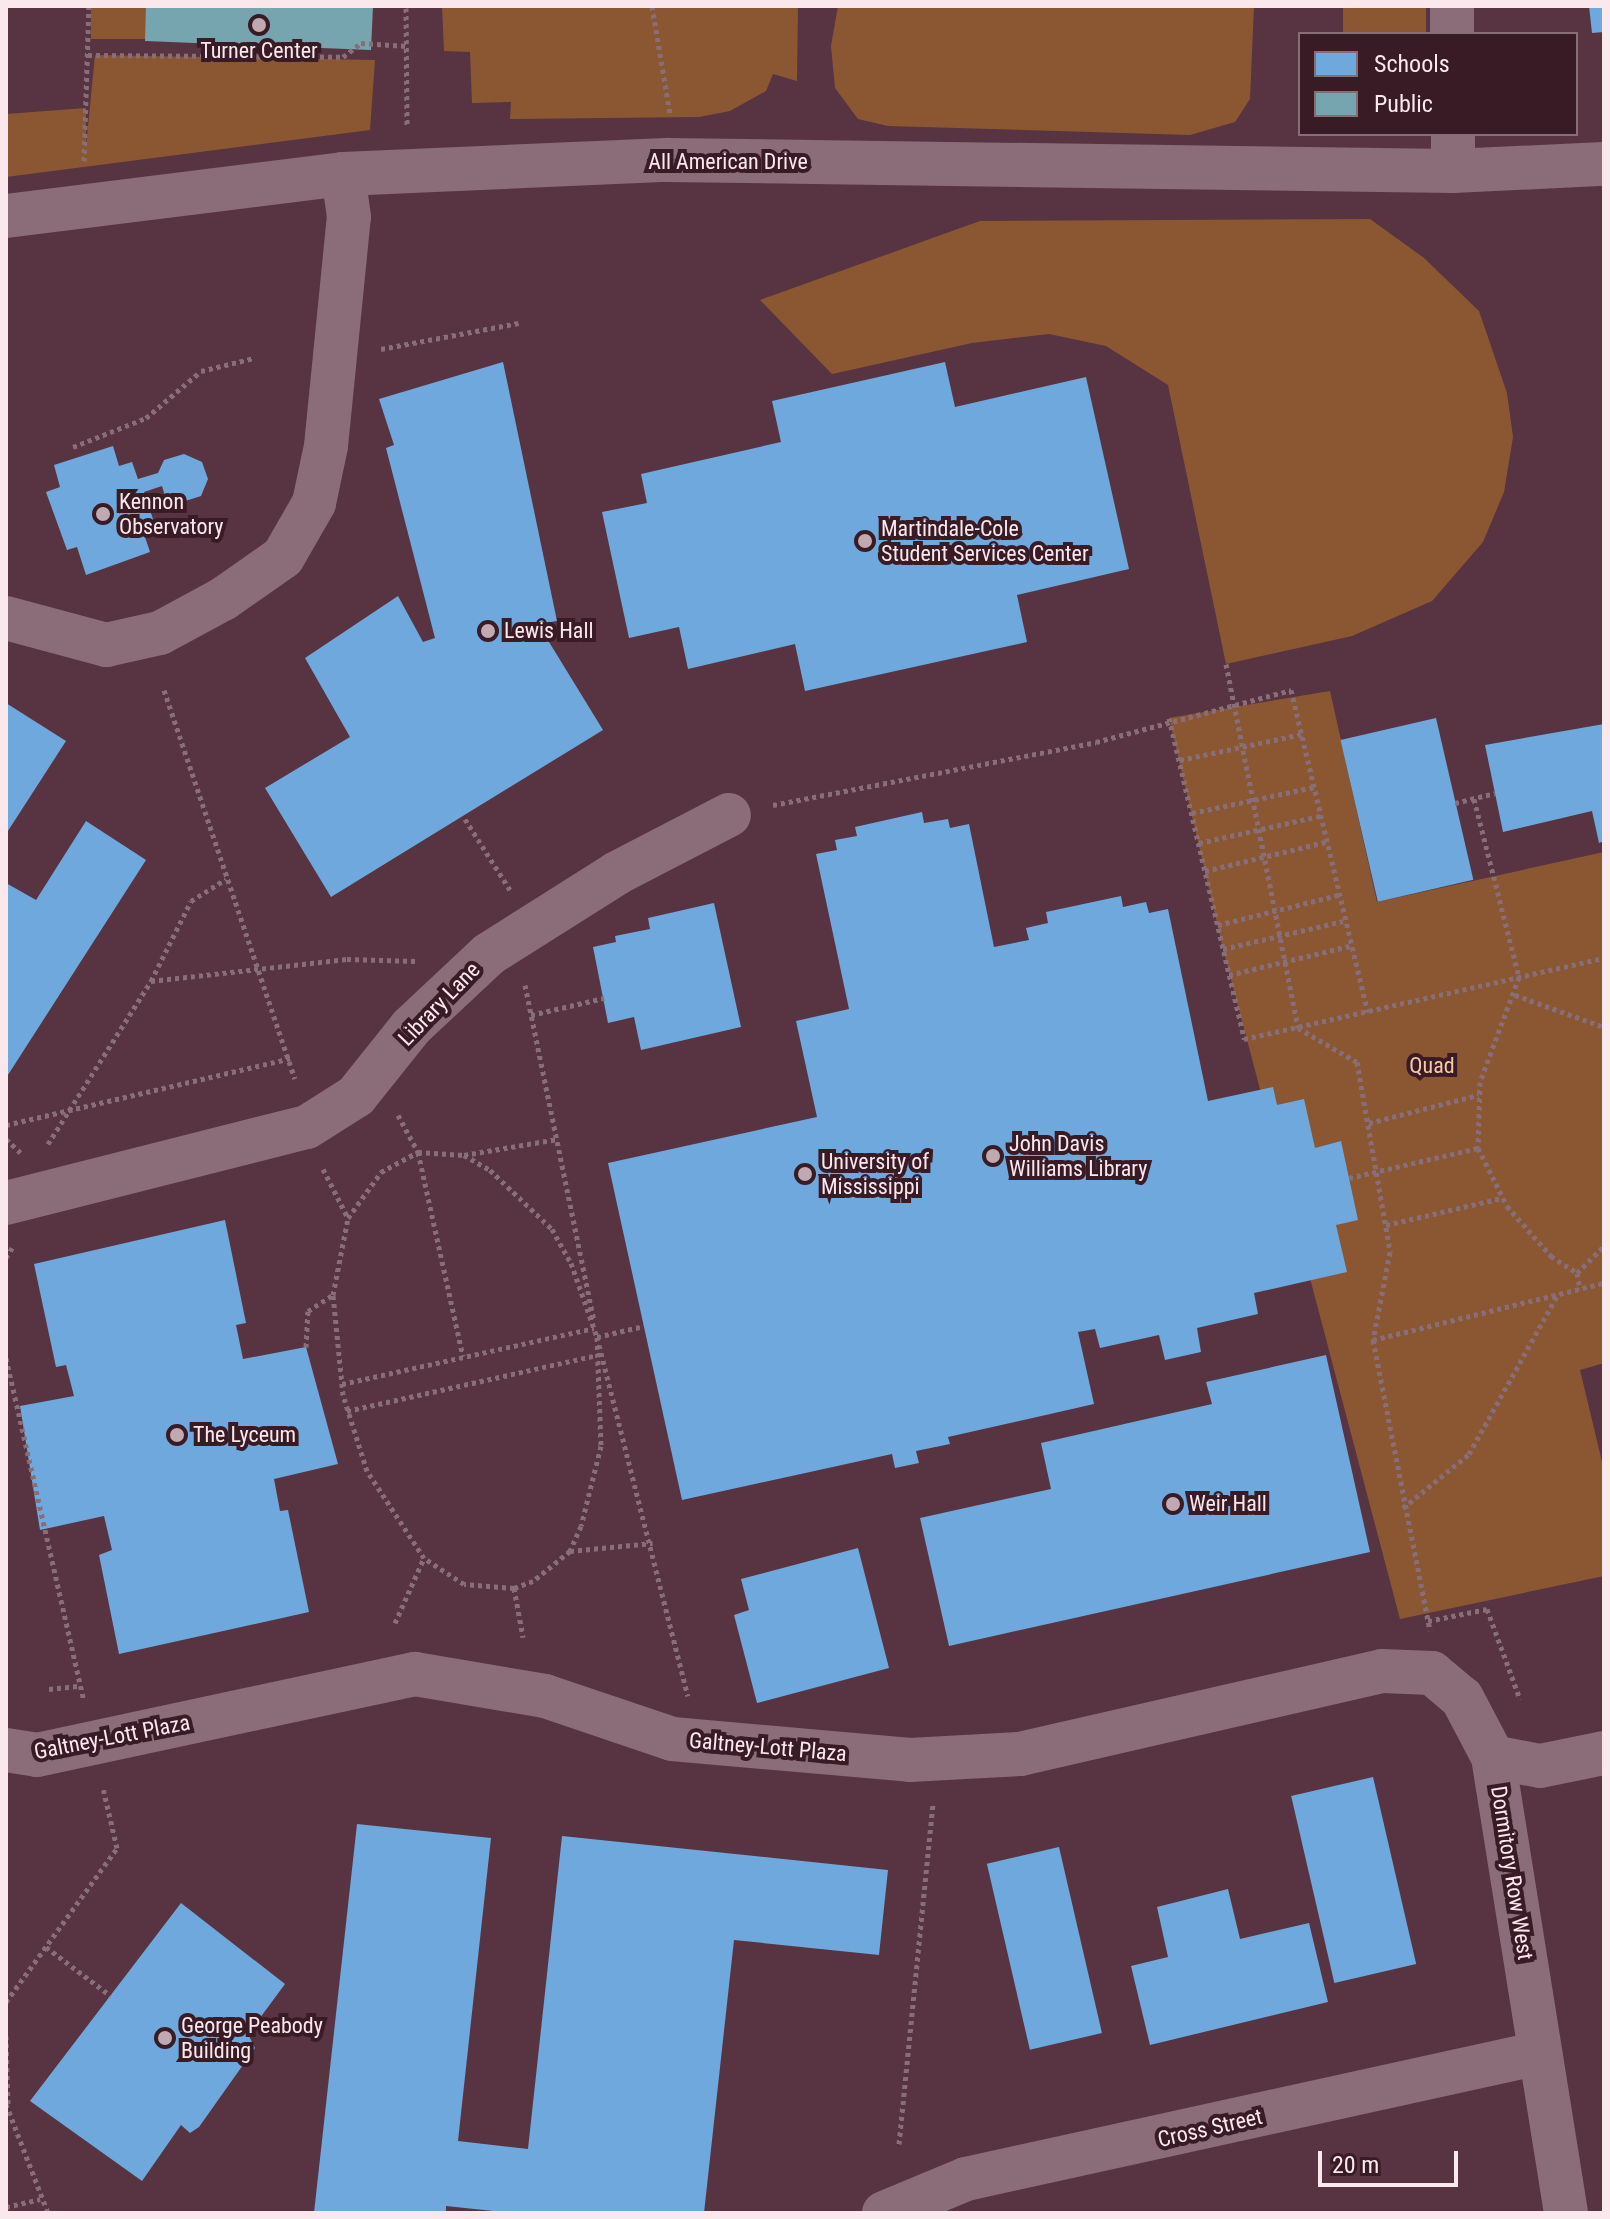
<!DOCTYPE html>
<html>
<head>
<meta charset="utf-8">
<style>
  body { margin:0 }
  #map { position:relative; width:1610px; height:2219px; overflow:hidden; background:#583442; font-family:"Roboto Condensed",sans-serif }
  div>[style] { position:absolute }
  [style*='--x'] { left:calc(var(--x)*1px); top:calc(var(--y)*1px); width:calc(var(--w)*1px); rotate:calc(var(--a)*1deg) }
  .green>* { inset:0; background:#8b5732; transform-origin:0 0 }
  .schools>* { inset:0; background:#6fa8dc; transform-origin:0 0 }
  .public>* { inset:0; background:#76a5af }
  .path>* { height:5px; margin-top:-2.5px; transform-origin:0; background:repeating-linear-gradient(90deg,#886e78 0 4px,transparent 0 8px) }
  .minor>* { height:44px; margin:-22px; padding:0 22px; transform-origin:22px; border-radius:22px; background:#8a6d78 }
  .dots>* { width:22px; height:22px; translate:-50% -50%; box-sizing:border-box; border:4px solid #391b26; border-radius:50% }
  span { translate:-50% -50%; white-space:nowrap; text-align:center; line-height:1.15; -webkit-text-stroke:8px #391b26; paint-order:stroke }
  .poi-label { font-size:22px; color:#fae8ed }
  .left { translate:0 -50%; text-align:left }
  .street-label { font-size:22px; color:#fae8ed }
  .park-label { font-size:22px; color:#f8c9a6 }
  .frame { position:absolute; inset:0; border:8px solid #fae8ed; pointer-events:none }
  .legend { position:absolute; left:1298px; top:32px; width:280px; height:104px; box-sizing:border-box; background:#391b26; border:2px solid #866d76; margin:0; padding:10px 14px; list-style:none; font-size:24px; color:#fae8ed }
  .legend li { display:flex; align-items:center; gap:16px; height:40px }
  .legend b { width:40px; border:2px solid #866d76 }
  .scale { position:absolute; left:1318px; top:2151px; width:140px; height:36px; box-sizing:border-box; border:4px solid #fae8ed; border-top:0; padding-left:10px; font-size:24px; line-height:28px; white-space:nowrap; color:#fae8ed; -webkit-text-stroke:6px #391b26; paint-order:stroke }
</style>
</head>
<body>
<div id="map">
  <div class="green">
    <div style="left:91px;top:6px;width:55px;height:33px"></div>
    <div style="clip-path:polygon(442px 6px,798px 6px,797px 81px,773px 74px,766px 91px,730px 111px,699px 117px,510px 119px,511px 102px,472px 103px,470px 52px,444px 51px)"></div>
    <div style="clip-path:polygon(838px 6px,1254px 6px,1250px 99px,1235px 122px,1190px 135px,888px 126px,858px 119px,835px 88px,831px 46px)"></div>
    <div style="left:1343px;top:6px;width:83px;height:28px"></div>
    <div style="clip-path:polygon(95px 55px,375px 60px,370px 130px,6px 177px,6px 114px,86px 108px,86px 147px)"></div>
    <div style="clip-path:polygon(1370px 219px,1424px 258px,1479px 311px,1507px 393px,1513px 437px,1504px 492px,1483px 542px,1432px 601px,1352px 636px,1226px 664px,1168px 385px,1106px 346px,1049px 334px,972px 343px,832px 374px,760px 300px,980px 221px)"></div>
    <div style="clip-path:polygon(1330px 691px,1377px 902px,1604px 852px,1604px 1363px,1580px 1370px,1604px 1470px,1604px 1576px,1400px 1619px,1223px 949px,1169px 718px)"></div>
  </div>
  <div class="schools">
    <div style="clip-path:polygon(1589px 6px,1604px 6px,1604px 32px,1592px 33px)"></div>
    <div style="clip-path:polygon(503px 362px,557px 621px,538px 624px,603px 730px,331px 897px,265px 788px,350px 737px,305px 658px,398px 596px,423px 642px,435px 638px,386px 448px,394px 445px,379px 399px)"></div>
    <div style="clip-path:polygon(945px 362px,955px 407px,1086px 377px,1129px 569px,1017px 595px,1027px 642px,805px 691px,795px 644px,688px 669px,679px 627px,629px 638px,602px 512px,647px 503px,641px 474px,781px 442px,772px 401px)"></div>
    <div style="clip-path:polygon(113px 446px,119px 466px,132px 462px,138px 479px,158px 473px,164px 460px,184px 454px,202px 462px,208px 479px,201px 496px,179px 503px,165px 496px,162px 486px,144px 492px,155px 525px,142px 528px,150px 552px,86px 575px,77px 547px,67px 550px,46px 492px,60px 487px,54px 465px)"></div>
    <div style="clip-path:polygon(6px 703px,66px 741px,6px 834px)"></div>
    <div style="left:1436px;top:718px;width:166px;height:98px;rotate:77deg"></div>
    <div style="clip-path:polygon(1604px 724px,1604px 841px,1599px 843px,1592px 811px,1503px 832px,1485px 745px)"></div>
    <div style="clip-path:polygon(922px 812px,924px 823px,948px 819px,950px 828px,969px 824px,994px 947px,1029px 940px,1026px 928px,1048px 923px,1046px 912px,1121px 896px,1123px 907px,1146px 902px,1149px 913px,1168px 909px,1208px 1101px,1273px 1087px,1277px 1105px,1304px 1099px,1315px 1148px,1341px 1141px,1358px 1220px,1336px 1225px,1347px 1272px,1254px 1293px,1258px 1314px,1197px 1328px,1201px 1352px,1165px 1360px,1159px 1335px,1100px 1348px,1095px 1329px,1078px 1332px,1094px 1404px,948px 1437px,950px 1444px,916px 1451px,919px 1463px,895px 1468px,892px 1454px,682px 1500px,608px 1163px,817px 1117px,796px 1021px,849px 1009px,816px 854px,837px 850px,835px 840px,857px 836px,855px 827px)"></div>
    <div style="clip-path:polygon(86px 821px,146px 860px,6px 1078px,6px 883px,36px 900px)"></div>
    <div style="clip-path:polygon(714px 903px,741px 1027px,641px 1050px,634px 1017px,608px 1023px,593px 947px,616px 942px,615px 936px,650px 929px,648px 918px)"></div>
    <div style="clip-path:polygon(225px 1220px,246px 1323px,236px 1325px,243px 1359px,306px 1347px,338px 1464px,274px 1479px,280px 1511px,288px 1510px,309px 1612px,119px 1654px,99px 1555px,112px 1550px,104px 1516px,40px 1530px,20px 1406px,74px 1396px,66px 1365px,56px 1367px,34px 1264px)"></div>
    <div style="clip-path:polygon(1326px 1355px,1370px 1552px,949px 1646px,920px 1518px,1051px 1489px,1041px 1443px,1212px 1404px,1206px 1382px)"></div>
    <div style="clip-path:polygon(858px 1548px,889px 1668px,757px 1703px,734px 1615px,749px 1610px,741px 1579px)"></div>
    <div style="left:1373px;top:1777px;width:192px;height:84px;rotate:77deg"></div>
    <div style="clip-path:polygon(357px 1824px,491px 1838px,458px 2141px,528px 2149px,562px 1836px,888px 1870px,879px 1955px,734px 1940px,704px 2213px,512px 2213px,446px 2206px,446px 2213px,314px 2213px)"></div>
    <div style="left:1059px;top:1847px;width:191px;height:74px;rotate:77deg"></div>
    <div style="clip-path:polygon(1228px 1889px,1240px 1939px,1309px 1923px,1328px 2002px,1150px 2045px,1131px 1966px,1168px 1957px,1157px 1907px)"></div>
    <div style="clip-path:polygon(181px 1903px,285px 1984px,248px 2034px,255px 2048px,199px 2127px,190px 2133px,181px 2125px,142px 2181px,30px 2101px)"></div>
  </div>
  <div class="public">
    <div style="clip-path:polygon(146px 6px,373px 6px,371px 50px,145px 41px)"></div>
  </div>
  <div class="path">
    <div style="--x:652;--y:6;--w:109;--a:80.5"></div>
    <div style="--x:406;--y:8;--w:117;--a:89.5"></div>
    <div style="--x:88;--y:55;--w:255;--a:0.4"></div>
    <div style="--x:343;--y:57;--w:23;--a:-38"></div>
    <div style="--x:361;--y:43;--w:46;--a:3.7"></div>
    <div style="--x:84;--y:161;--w:155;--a:-88.2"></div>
    <div style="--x:381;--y:349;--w:140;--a:-10.7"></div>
    <div style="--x:73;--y:447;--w:79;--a:-21.7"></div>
    <div style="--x:146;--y:418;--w:72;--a:-40.5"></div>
    <div style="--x:201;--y:371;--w:55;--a:-13.8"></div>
    <div style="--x:1226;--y:664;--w:371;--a:78.8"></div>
    <div style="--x:1298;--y:1028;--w:68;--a:30"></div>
    <div style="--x:1357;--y:1062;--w:193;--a:80.1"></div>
    <div style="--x:1390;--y:1252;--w:90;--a:100.9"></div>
    <div style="--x:1373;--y:1340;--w:296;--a:78.9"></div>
    <div style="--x:164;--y:690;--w:410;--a:71.4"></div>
    <div style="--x:1169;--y:718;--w:330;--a:76.8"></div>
    <div style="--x:1244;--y:1039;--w:369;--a:-12.7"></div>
    <div style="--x:1180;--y:760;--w:125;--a:-12"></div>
    <div style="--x:1474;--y:799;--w:184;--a:75.8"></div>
    <div style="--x:1519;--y:977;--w:112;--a:110.4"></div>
    <div style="--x:1480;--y:1082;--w:66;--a:91.7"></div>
    <div style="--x:1478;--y:1148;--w:65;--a:63.4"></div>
    <div style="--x:1507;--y:1206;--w:67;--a:48.7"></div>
    <div style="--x:1551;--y:1256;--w:31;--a:33"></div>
    <div style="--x:1577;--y:1273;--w:16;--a:79"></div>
    <div style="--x:1455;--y:803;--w:41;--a:-14"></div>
    <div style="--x:773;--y:805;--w:329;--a:-11"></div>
    <div style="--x:1096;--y:742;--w:202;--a:-14.9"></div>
    <div style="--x:1291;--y:690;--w:331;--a:76.6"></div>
    <div style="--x:1192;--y:813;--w:125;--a:-12"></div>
    <div style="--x:465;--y:819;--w:84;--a:57.6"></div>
    <div style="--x:1199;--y:843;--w:124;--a:-12.6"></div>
    <div style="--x:1205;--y:871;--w:124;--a:-13.5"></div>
    <div style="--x:1218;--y:925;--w:124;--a:-14"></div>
    <div style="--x:1223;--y:949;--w:123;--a:-13.1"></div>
    <div style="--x:1229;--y:975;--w:124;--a:-13.5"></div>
    <div style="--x:151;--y:981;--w:197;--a:-6.4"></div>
    <div style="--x:347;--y:959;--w:69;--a:1.7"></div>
    <div style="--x:525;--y:985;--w:342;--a:78.4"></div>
    <div style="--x:1515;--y:995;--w:95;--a:19.8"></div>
    <div style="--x:531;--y:1015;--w:75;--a:-13.1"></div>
    <div style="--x:398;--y:1115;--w:42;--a:61.6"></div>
    <div style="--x:418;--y:1152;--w:209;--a:77.6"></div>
    <div style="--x:1369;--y:1123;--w:113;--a:-14.4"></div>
    <div style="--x:6;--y:1125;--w:294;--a:-13.2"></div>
    <div style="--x:6;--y:1139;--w:21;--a:43"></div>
    <div style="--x:48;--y:1144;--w:193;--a:-57.7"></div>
    <div style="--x:151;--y:981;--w:89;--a:-63.4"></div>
    <div style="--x:191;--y:901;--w:41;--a:-32.2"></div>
    <div style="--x:418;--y:1152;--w:46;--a:3.7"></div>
    <div style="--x:464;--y:1155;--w:30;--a:30"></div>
    <div style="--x:490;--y:1170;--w:86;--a:43.6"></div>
    <div style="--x:552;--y:1229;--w:39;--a:61"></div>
    <div style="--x:571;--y:1263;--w:78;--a:70.6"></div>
    <div style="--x:597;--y:1337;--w:109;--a:87.9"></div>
    <div style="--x:601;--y:1446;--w:82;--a:104"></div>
    <div style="--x:581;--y:1526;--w:27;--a:114"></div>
    <div style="--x:570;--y:1551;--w:48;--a:141"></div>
    <div style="--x:533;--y:1581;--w:20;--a:160"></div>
    <div style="--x:514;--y:1588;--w:50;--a:-175.4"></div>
    <div style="--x:464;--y:1584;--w:48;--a:-147"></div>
    <div style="--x:424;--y:1558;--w:104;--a:-123.2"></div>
    <div style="--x:367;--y:1471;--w:80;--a:-107.5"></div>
    <div style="--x:343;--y:1395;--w:100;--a:-95.7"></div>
    <div style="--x:333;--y:1295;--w:78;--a:-79"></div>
    <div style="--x:348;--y:1218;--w:57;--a:-54.3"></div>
    <div style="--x:381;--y:1172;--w:42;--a:-28.4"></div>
    <div style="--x:464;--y:1155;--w:95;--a:-9.7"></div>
    <div style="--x:323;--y:1169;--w:55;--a:63"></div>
    <div style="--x:1349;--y:1178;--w:132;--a:-13.1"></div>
    <div style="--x:1386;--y:1225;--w:119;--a:-13.1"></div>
    <div style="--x:6;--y:1258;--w:12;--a:-59"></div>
    <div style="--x:1577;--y:1273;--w:38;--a:-45"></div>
    <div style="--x:597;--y:1337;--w:48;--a:-13.2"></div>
    <div style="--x:1373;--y:1340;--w:238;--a:-13.9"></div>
    <div style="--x:599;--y:1345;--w:362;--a:75.8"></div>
    <div style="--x:306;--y:1347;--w:36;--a:-87"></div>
    <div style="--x:308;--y:1311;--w:30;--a:-33"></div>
    <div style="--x:6;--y:1358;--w:351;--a:77.2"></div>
    <div style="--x:342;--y:1384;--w:258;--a:-12.5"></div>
    <div style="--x:347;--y:1411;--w:256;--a:-12.6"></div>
    <div style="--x:1403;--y:1508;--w:85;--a:-39.3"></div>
    <div style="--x:1469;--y:1454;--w:183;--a:-60.9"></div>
    <div style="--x:570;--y:1551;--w:83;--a:-5.5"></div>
    <div style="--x:514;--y:1588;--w:50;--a:79.6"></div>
    <div style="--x:1428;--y:1621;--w:60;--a:-11.5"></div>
    <div style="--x:1487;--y:1609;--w:96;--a:69.9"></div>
    <div style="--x:395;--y:1623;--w:71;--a:-66"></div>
    <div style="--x:49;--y:1689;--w:31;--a:-6"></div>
    <div style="--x:46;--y:1947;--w:81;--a:37"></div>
    <div style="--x:6;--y:2002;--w:190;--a:-54.2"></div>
    <div style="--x:117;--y:1848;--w:62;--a:-103.1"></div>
    <div style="--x:6;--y:2036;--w:69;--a:88.3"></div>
    <div style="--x:6;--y:2104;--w:117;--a:68.9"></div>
    <div style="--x:899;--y:2144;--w:341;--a:-84.3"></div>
    <div style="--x:6;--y:2207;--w:35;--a:-13"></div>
  </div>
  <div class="minor">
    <div style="--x:1452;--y:6;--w:28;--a:90"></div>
    <div style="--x:1453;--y:134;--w:37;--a:90"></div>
    <div style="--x:6;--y:216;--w:340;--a:-7.1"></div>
    <div style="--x:343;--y:174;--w:324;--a:-2.5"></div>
    <div style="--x:667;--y:160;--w:786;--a:0.8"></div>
    <div style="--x:1453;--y:171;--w:151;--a:-2.7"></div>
    <div style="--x:6;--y:618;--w:104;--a:15.1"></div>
    <div style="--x:106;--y:645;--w:55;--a:-12.5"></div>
    <div style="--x:160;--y:633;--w:72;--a:-28.4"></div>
    <div style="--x:223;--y:599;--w:73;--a:-35"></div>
    <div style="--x:283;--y:557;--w:62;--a:-60.1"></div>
    <div style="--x:314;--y:503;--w:58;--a:-78.1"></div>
    <div style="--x:326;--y:446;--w:230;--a:-84.3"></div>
    <div style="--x:349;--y:217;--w:43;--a:-97.9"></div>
    <div style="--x:6;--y:1203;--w:310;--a:-14.2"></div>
    <div style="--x:307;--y:1127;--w:58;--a:-32.3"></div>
    <div style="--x:356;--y:1096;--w:88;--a:-51.4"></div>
    <div style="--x:411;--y:1027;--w:107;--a:-43.1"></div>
    <div style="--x:489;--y:954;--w:151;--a:-32.3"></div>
    <div style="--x:617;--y:873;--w:126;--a:-27.4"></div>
    <div style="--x:6;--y:1750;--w:31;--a:9"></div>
    <div style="--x:37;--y:1755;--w:387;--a:-12.1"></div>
    <div style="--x:415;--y:1674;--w:132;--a:9.6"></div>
    <div style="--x:545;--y:1696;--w:134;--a:18.7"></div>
    <div style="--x:672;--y:1739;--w:239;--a:5"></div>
    <div style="--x:910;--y:1760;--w:110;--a:-3.1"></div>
    <div style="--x:1020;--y:1754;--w:371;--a:-12.9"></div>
    <div style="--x:1382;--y:1671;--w:50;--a:2.3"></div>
    <div style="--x:1432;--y:1673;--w:39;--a:40"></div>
    <div style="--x:1462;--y:1698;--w:67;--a:62.3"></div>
    <div style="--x:1493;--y:1757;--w:462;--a:80.9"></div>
    <div style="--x:1493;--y:1757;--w:48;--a:10.8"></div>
    <div style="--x:1540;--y:1766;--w:65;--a:-11.5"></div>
    <div style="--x:884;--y:2213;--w:89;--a:-22.5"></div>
    <div style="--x:966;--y:2179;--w:588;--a:-12.38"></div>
  </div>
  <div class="dots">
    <div style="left:259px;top:25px;background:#c1a9b1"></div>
    <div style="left:103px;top:514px;background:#c1a9b1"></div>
    <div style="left:865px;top:541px;background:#c1a9b1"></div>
    <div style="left:488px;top:631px;background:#c1a9b1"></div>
    <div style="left:993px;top:1156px;background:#c1a9b1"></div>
    <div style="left:805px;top:1174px;background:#c1a9b1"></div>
    <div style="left:177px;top:1435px;background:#c1a9b1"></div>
    <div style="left:1173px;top:1504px;background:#c1a9b1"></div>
    <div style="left:165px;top:2038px;background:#c1a9b1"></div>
  </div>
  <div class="poi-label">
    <span style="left:259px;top:51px">Turner Center</span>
    <span class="left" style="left:119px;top:514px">Kennon<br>Observatory</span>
    <span class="left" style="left:881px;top:541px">Martindale-Cole<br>Student Services Center</span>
    <span class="left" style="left:504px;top:631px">Lewis Hall</span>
    <span class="left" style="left:1009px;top:1156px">John Davis<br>Williams Library</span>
    <span class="left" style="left:821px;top:1174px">University of<br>Mississippi</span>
    <span class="left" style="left:193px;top:1435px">The Lyceum</span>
    <span class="left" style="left:1189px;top:1504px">Weir Hall</span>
    <span class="left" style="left:181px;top:2038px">George Peabody<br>Building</span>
  </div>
  <div class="street-label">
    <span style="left:728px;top:162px">All American Drive</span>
    <span style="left:439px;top:1004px;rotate:-46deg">Library Lane</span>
    <span style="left:112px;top:1737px;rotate:-11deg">Galtney-Lott Plaza</span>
    <span style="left:768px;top:1747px;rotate:5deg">Galtney-Lott Plaza</span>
    <span style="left:1512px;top:1873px;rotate:81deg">Dormitory Row West</span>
    <span style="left:1210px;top:2128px;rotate:-13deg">Cross Street</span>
  </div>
  <div class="park-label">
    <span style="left:1432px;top:1066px">Quad</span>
  </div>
  <div class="frame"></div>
  <ul class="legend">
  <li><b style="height:22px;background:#6fa8dc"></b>Schools</li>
  <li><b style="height:22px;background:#76a5af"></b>Public</li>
  </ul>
  <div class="scale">20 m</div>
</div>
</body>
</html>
